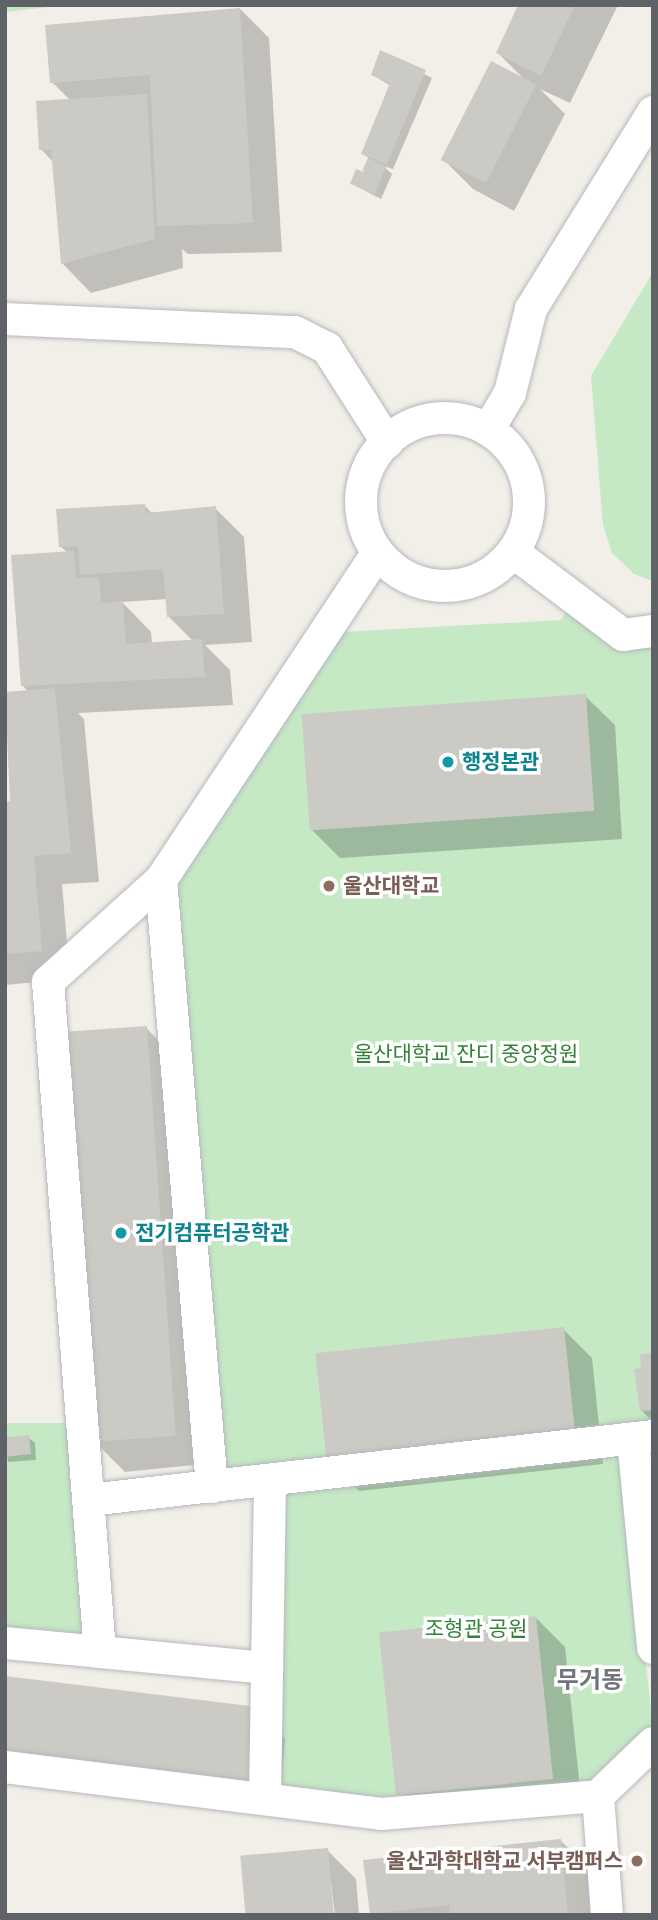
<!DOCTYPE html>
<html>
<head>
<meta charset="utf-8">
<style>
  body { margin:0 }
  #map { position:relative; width:658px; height:1920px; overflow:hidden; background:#f1efe8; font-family:Inter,"Noto Sans KR",sans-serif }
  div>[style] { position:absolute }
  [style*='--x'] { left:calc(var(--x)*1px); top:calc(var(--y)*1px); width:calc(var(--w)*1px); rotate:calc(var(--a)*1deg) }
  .green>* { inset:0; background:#c5e8c5 }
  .shadow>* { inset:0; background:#0003 }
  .building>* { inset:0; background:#cccac5; transform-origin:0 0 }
  .roads { filter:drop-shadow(0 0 2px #b5b8bc) drop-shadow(0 0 2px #b5b8bc) }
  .minor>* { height:32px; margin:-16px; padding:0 16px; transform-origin:16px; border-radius:16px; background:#fff }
  .minor>.ring { margin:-16px; padding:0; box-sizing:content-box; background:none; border:32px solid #fff; border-radius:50% }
  .dots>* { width:19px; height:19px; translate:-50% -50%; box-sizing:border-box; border:4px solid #fff; border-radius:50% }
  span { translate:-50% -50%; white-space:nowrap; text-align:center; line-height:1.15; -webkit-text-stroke:7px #fff; paint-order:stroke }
  .culture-label { font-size:21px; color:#0d838f; font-weight:700 }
  .left { translate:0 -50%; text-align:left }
  .education-label { font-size:21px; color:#785e54; font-weight:700 }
  .right { translate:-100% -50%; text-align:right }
  .park-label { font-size:21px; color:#348238 }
  .quarter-label { font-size:24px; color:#70757a; font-weight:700 }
  .frame { position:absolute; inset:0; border:7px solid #5f6368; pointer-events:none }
</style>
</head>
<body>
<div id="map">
  <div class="green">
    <div style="clip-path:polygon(5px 5px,68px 5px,5px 12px)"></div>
    <div style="clip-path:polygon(653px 272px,653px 581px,634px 574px,612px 553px,603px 525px,591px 376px)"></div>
    <div style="clip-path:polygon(575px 599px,653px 631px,653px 1436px,212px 1487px,161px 880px,325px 633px,561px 620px)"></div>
    <div style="clip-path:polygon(5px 1423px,83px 1423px,100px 1652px,5px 1643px)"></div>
    <div style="clip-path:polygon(625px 1451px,653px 1732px,595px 1786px,378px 1803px,272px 1788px,276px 1486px)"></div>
  </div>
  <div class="shadow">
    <div style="clip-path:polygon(520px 5px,618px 5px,570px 103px,540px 89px,565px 114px,514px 211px,473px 189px,444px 160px,522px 77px,498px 53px)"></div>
    <div style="clip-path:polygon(240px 9px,269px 38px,282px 252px,188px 254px,182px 249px,183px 268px,91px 293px,63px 264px,54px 163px,41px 149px,71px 101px,52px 82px)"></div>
    <div style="clip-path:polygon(381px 52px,432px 78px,393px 169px,383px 166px,392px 174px,381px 199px,352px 184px,364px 174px,369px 159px,364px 154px,391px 86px,373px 75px)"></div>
    <div style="clip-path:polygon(evenodd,145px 506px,153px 514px,215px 508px,244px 537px,252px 642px,205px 645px,230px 670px,233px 705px,78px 713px,84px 719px,99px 882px,62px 884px,70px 979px,5px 985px,5px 804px,12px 803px,5px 694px,29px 692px,23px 686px,68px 553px,60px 546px,145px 506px,167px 599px,169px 617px,193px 641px,152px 644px,151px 632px,122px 602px,167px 599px)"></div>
    <div style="clip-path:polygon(585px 696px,615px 725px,622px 839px,340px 858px,311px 829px)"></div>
    <div style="clip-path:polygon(146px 1028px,175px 1057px,204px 1464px,125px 1472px,96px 1443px)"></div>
    <div style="clip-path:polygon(563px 1329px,592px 1358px,603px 1464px,359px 1491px,330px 1462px)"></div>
    <div style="clip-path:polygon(653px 1354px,653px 1422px,641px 1410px,643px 1370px)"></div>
    <div style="clip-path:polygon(28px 1437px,35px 1443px,36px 1460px,8px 1462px,5px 1438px)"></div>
    <div style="clip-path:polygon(536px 1618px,565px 1647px,582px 1807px,427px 1817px,398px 1788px)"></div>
    <div style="clip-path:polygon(256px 1710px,285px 1739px,279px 1810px,5px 1777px)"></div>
    <div style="clip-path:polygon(561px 1841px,590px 1870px,594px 1915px,372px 1913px)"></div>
    <div style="clip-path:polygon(327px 1850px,356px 1879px,359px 1915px,335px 1915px)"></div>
    <div style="clip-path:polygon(5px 1914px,80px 1915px,5px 1915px)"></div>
  </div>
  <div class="building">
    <div style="clip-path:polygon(518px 5px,575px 5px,541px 76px,496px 53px)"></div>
    <div style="clip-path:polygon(240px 8px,253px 223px,157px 226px,150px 75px,50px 83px,45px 25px)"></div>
    <div style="clip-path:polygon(380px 50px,426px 70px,387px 164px,361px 154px,390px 83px,371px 75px)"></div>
    <div style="left:491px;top:61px;width:51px;height:111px;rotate:27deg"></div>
    <div style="clip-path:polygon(147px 94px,155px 239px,61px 264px,51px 150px,39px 150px,36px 101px)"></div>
    <div style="left:368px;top:158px;width:20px;height:14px;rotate:24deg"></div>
    <div style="left:356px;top:169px;width:27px;height:16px;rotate:22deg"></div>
    <div style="clip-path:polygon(145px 504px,146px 513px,216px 506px,224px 614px,167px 617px,163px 569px,80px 575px,78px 546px,59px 547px,56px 509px)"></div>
    <div style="clip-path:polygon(74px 551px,76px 578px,99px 577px,101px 603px,123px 601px,126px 644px,202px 639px,205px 677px,21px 686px,11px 555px)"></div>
    <div style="clip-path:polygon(55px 688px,71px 853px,34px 856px,42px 951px,5px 954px,5px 802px,10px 801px,5px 692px)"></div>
    <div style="left:586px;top:694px;width:117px;height:285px;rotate:86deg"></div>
    <div style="left:147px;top:1026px;width:411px;height:79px;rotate:86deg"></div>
    <div style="left:564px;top:1327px;width:109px;height:250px;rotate:84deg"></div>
    <div style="clip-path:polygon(653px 1353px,653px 1410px,640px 1411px,634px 1369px,641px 1368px,640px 1354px)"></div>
    <div style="left:29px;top:1435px;width:19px;height:24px;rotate:84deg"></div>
    <div style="left:536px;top:1616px;width:164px;height:158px;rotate:84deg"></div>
    <div style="left:5px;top:1676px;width:254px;height:76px;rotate:7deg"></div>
    <div style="clip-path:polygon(561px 1839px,568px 1915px,450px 1915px,449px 1905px,370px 1914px,363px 1860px)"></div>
    <div style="left:328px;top:1848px;width:67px;height:88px;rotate:85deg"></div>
  </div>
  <div class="roads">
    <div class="minor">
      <div style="--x:5;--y:319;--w:290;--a:2.6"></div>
      <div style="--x:295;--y:332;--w:36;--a:27"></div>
      <div style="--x:327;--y:348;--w:112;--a:57.4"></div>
      <div class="ring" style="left:361px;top:418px;width:136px;height:136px"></div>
      <div style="--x:488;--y:430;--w:43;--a:-59.3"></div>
      <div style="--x:510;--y:393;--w:87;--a:-76"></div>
      <div style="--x:531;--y:309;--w:232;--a:-58.2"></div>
      <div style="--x:513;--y:552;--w:138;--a:37"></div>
      <div style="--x:623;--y:635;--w:30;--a:-8"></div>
      <div style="--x:161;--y:880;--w:609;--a:85.2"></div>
      <div style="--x:633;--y:1439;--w:210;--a:84.5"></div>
      <div style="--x:89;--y:1500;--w:568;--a:-6.47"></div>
      <div style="--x:5;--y:1643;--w:95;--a:5.4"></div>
      <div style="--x:100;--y:1652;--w:672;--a:-94.44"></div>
      <div style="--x:48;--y:982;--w:152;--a:-42.1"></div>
      <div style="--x:161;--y:880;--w:391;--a:-56.5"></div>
      <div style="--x:100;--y:1652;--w:168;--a:5.5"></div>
      <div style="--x:5;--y:1767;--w:379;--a:7.1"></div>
      <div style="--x:381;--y:1814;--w:218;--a:-4.7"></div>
      <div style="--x:598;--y:1796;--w:76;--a:-43.9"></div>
      <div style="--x:598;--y:1796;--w:119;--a:85.7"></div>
      <div style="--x:265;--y:1799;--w:319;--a:-89.1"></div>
    </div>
  </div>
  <div class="dots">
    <div style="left:448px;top:762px;background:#0f9aa8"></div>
    <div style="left:329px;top:886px;background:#8d6e63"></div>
    <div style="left:121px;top:1233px;background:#0f9aa8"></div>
    <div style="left:637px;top:1861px;background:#8d6e63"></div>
  </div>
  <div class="culture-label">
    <span class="left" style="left:462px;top:762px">행정본관</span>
    <span class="left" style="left:135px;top:1233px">전기컴퓨터공학관</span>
  </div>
  <div class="education-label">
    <span class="left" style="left:343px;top:886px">울산대학교</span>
    <span class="right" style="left:623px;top:1861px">울산과학대학교 서부캠퍼스</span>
  </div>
  <div class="park-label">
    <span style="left:466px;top:1054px">울산대학교 잔디 중앙정원</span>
    <span style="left:476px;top:1629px">조형관 공원</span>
  </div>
  <div class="quarter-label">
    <span style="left:590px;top:1680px">무거동</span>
  </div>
  <div class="frame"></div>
</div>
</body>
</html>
